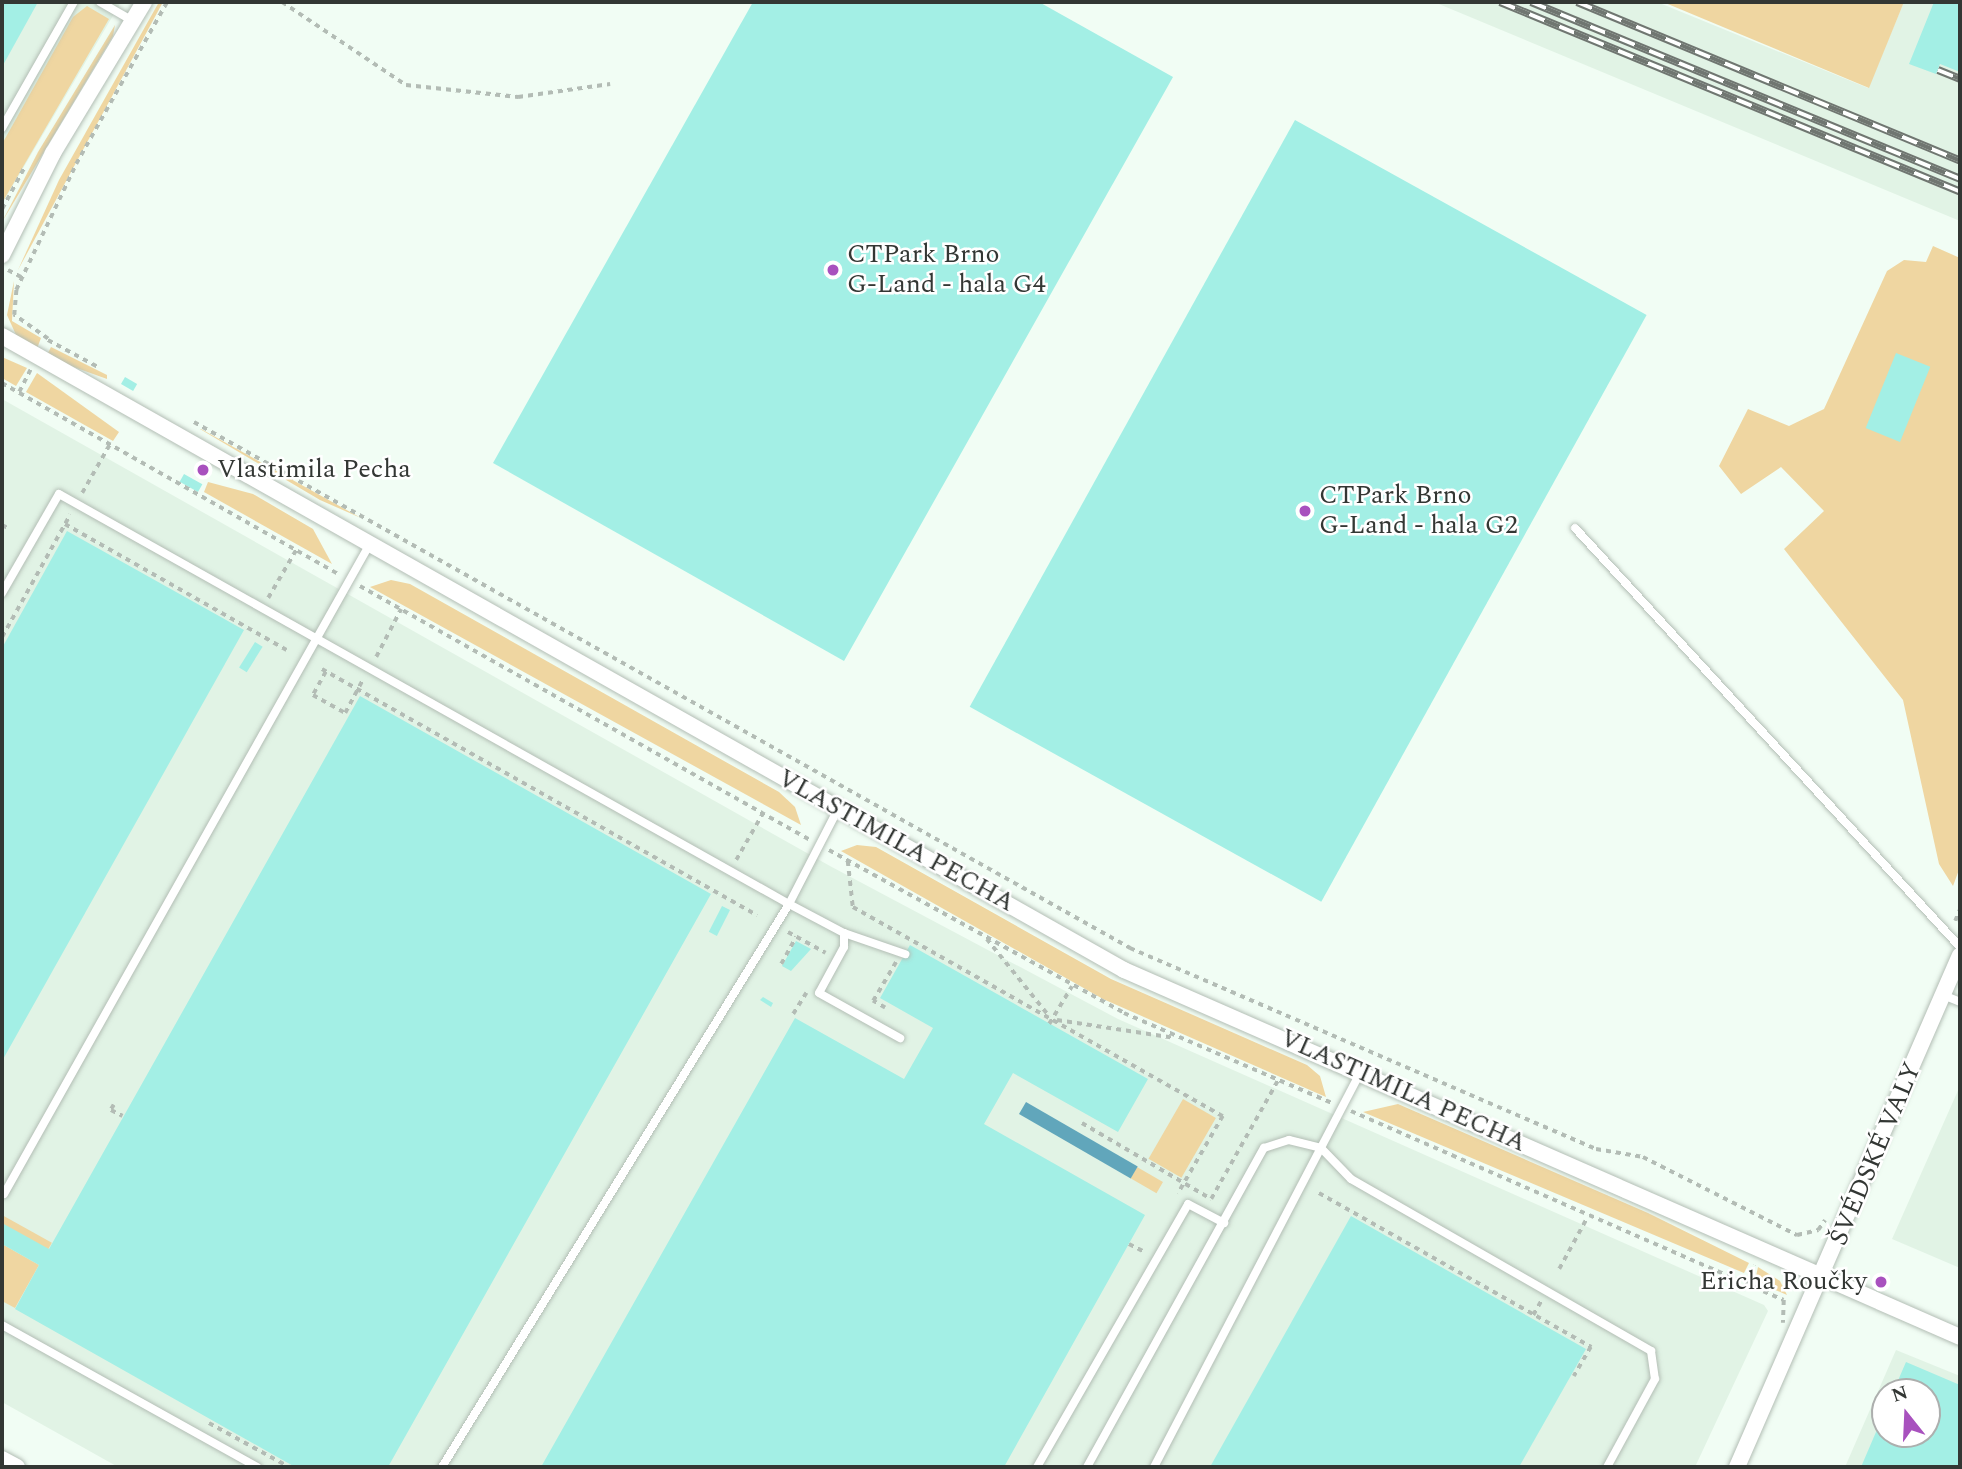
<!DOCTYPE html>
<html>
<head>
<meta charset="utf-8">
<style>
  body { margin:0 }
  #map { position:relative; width:1962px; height:1469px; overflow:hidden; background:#f1fdf4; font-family:Spectral,serif }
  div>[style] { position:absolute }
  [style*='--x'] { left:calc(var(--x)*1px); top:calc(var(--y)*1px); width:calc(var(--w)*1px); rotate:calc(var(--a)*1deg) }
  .built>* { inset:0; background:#e1f3e5 }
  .green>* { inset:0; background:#efd6a1; transform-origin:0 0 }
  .water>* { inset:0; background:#61a6bb; transform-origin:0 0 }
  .building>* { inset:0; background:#a3efe5; transform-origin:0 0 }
  .path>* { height:3.5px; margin-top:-1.75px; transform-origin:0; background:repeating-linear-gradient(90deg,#b3bcb5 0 5px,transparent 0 10px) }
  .roads { filter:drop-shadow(0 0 2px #b3beb5) drop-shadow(0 0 2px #b3beb5) }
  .service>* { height:8px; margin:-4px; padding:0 4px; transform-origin:4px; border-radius:4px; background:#fff }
  .minor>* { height:16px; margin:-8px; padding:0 8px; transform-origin:8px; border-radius:8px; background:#fff }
  .rail>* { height:8px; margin-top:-4px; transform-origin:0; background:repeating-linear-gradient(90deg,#fff 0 16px,#707671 0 32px); box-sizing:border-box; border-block:2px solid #707671 }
  .dots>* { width:19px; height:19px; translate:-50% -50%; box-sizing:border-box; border:4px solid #fff; border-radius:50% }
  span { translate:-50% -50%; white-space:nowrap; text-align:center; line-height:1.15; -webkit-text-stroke:5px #fff; paint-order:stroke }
  .poi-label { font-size:26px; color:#333734 }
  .left { translate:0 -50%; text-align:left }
  .right { translate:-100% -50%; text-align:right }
  .street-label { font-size:26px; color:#333734 }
  .frame { position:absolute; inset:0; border:4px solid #333734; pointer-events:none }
  .north { position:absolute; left:1871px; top:1378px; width:70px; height:70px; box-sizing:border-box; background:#fff; border:2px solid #adafae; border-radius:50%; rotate:342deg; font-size:19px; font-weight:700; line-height:28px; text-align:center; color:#333734 }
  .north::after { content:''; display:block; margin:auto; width:24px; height:32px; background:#a851be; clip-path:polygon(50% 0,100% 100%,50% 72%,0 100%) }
</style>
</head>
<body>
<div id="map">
  <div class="built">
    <div style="clip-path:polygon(2px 2px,121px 2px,2px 204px)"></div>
    <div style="clip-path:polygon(1434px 2px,1657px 2px,1868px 88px,1904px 2px,1960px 2px,1960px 221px)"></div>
    <div style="clip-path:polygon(2px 399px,830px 866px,1118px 1019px,1764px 1305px,1768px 1311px,1695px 1467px,118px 1467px,2px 1402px)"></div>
    <div style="clip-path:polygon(1960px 1086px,1960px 1268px,1892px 1239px)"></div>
    <div style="clip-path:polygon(evenodd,1896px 1350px,1960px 1376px,1960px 1467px,1845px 1467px,1896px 1350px,1885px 1392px,1927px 1392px,1927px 1434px,1885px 1434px,1885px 1392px)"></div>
  </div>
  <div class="green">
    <div style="clip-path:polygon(159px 2px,163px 2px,18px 270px,59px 180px)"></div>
    <div style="clip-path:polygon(1663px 2px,1904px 2px,1869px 88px)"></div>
    <div style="clip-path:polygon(87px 6px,109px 19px,2px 203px,2px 144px,73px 17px)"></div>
    <div style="clip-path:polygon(115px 25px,113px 36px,2px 222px,38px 152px)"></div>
    <div style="clip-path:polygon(1933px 246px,1960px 258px,1960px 867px,1953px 886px,1939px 864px,1903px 700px,1784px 549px,1824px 511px,1781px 467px,1741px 494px,1719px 466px,1748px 409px,1789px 426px,1824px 409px,1887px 271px,1904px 260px,1926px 262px)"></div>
    <div style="clip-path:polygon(14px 281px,12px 321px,41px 338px,36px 351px,17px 337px,7px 315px)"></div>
    <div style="clip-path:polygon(51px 347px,107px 375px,107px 379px,46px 357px)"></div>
    <div style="clip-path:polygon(2px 357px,27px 368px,16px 386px,2px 378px)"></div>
    <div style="clip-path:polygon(37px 373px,119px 432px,113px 441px,26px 392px)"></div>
    <div style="clip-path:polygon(200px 429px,201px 429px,361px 518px,320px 500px)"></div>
    <div style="clip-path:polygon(208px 482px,253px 494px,313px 529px,332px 564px,204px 492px)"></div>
    <div style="clip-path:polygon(391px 580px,410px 584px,779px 792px,795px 807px,801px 825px,370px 587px)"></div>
    <div style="clip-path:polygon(857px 845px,876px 847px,1111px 979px,1307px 1065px,1320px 1076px,1326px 1097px,1103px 999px,841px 851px)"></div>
    <div style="left:1183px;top:1099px;width:38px;height:69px;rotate:30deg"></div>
    <div style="clip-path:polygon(1398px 1104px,1648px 1213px,1749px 1263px,1744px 1273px,1363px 1112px)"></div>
    <div style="left:1137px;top:1167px;width:30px;height:13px;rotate:30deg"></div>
    <div style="left:2px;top:1215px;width:57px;height:8px;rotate:29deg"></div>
    <div style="clip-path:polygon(2px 1244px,39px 1265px,15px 1308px,2px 1301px)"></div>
    <div style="clip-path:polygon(1758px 1267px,1780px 1281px,1787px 1295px,1755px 1281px)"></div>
  </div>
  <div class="water">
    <div style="left:1026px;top:1102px;width:129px;height:14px;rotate:30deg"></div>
  </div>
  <div class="building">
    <div style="clip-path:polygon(2px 2px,38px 2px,2px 67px)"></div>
    <div style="clip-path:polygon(753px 2px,1039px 2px,1173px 77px,844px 661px,493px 463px)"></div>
    <div style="clip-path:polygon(1934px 2px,1960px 2px,1960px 72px,1940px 64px,1936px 74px,1909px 64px)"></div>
    <div style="left:1295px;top:120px;width:402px;height:671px;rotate:29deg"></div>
    <div style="left:1896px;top:353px;width:37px;height:81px;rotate:22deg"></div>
    <div style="left:125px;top:377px;width:14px;height:8px;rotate:30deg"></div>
    <div style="left:184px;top:474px;width:21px;height:9px;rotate:29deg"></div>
    <div style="clip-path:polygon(67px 531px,244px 630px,2px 1061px,2px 648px)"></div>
    <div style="left:255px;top:642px;width:9px;height:30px;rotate:32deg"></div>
    <div style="clip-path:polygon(360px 696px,711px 894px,388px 1467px,295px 1467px,15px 1309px,39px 1265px,2px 1244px,2px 1223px,49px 1249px)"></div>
    <div style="left:722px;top:906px;width:9px;height:29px;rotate:27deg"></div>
    <div style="clip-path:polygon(796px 941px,811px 949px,791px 971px,782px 966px)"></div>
    <div style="clip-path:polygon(910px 945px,1148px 1079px,1118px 1132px,1013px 1073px,984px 1124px,1145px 1215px,1004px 1467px,541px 1467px,795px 1018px,904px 1079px,933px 1028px,880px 998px)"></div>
    <div style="clip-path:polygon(763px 997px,773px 1003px,771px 1007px,760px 1000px)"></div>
    <div style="clip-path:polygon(1351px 1216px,1586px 1349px,1519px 1467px,1210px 1467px)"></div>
    <div style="clip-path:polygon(1906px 1362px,1960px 1385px,1960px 1467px,1861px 1467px,1885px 1411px,1885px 1434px,1927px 1434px,1927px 1392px,1893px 1392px)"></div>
  </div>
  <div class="path">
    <div style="--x:282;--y:2;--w:149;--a:33.8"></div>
    <div style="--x:406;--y:85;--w:113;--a:6.1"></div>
    <div style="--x:518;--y:97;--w:93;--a:-8"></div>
    <div style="--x:2;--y:209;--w:47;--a:-61.8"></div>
    <div style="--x:8;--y:270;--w:15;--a:28"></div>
    <div style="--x:48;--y:339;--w:42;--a:-144.8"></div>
    <div style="--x:14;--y:315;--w:25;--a:-85"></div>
    <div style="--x:16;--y:290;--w:140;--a:-64.5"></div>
    <div style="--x:76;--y:164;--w:186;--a:-60.7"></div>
    <div style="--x:48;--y:340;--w:59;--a:28.3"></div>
    <div style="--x:2;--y:383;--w:386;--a:29.6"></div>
    <div style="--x:19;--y:392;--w:25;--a:-63"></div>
    <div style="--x:194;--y:422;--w:1074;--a:29.33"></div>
    <div style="--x:1130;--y:948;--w:508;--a:23.33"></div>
    <div style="--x:1596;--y:1149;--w:48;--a:9.7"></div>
    <div style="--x:1643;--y:1157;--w:173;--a:26.9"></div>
    <div style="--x:1797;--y:1235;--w:22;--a:-13"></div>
    <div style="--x:1818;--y:1230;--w:12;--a:-55"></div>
    <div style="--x:82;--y:493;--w:56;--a:-60.3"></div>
    <div style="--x:65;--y:524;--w:255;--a:29.6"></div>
    <div style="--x:2;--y:525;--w:9;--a:27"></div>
    <div style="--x:360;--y:586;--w:517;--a:29.44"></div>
    <div style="--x:268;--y:598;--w:56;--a:-59.7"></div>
    <div style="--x:2;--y:637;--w:140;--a:-60.9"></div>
    <div style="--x:376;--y:657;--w:54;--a:-62.5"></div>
    <div style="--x:322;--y:669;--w:500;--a:29.5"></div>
    <div style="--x:326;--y:672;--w:26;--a:119"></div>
    <div style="--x:313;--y:695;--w:37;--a:29"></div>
    <div style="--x:345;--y:713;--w:38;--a:-62"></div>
    <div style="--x:829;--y:850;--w:337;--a:28.9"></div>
    <div style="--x:1124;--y:1013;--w:227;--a:23.4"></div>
    <div style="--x:736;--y:860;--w:54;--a:-60.1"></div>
    <div style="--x:848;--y:861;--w:46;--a:83.8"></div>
    <div style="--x:853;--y:907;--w:425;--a:29.5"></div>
    <div style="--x:1223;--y:1116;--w:90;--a:120"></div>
    <div style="--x:1955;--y:921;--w:13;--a:-67"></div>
    <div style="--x:788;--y:932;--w:43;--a:28.9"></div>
    <div style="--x:987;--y:939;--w:100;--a:51.1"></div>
    <div style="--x:781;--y:964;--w:31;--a:-61"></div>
    <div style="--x:885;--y:1008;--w:14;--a:-150"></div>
    <div style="--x:873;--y:1001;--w:45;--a:-59.5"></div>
    <div style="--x:793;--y:1014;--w:25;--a:-58"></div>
    <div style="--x:1057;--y:1020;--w:118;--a:8.7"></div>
    <div style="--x:1049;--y:1024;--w:44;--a:-58.8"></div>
    <div style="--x:114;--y:1105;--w:6;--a:121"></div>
    <div style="--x:111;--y:1110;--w:13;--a:27"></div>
    <div style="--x:1351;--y:1111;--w:472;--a:23.6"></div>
    <div style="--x:1784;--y:1300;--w:23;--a:92"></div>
    <div style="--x:1082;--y:1123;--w:150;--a:30.5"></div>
    <div style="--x:1211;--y:1199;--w:137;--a:-60.6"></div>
    <div style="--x:1319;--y:1193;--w:313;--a:29.5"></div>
    <div style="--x:1591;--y:1347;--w:34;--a:120"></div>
    <div style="--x:1129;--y:1244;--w:18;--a:27"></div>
    <div style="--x:1559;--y:1269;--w:60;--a:-61.3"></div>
    <div style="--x:1747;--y:1284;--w:20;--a:-70"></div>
    <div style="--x:1533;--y:1315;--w:16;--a:-60"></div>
    <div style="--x:209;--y:1423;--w:91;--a:28.8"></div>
  </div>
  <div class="roads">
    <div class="service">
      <div style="--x:100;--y:2;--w:38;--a:30"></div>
      <div style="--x:2;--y:128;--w:145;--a:-60.3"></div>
      <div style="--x:1575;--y:528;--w:569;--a:47.42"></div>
      <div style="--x:2;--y:593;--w:114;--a:-60.1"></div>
      <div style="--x:59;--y:494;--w:837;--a:29.32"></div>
      <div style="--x:789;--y:904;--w:62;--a:27.8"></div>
      <div style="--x:844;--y:933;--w:65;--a:19"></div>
      <div style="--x:844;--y:933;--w:14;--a:90"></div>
      <div style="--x:844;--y:947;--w:52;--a:118.5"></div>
      <div style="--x:819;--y:993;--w:93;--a:29.1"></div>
      <div style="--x:1943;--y:995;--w:18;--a:22"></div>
      <div style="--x:4;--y:1194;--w:748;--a:-60.63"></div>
      <div style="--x:2;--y:1325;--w:292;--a:29.1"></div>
      <div style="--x:442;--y:1467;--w:661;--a:-58.35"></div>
      <div style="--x:789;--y:904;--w:107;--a:-62.7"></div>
      <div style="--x:1037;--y:1467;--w:303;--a:-60.1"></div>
      <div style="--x:1188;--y:1204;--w:41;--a:27.8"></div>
      <div style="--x:1087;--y:1467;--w:365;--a:-61"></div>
      <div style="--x:1264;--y:1148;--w:26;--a:-18"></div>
      <div style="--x:1289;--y:1140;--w:33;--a:14"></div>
      <div style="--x:1321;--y:1148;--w:43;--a:45.9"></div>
      <div style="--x:1351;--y:1179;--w:346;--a:29.8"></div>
      <div style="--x:1651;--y:1351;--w:28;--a:82"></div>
      <div style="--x:1655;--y:1379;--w:100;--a:118.6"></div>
      <div style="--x:1154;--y:1467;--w:445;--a:-62.4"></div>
    </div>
    <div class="minor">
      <div style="--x:2;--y:255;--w:114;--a:-63.4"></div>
      <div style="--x:53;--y:153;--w:176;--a:-58.9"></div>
      <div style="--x:2;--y:336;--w:1289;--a:29.47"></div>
      <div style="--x:1124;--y:970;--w:913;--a:23.7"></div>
      <div style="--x:2;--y:1459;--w:17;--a:28"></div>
      <div style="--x:1737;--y:1467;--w:558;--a:-66.46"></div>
    </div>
  </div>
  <div class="rail">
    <div style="--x:1500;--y:2;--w:498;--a:22.4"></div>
    <div style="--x:1531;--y:2;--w:464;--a:22.4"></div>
    <div style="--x:1577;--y:2;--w:415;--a:22.5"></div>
    <div style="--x:1938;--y:70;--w:24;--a:22"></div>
  </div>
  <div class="dots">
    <div style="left:833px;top:270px;background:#a851be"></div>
    <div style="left:203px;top:470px;background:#a851be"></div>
    <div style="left:1305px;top:511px;background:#a851be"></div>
    <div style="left:1881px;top:1282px;background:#a851be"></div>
  </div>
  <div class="poi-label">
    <span class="left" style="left:847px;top:270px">CTPark Brno<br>G-Land - hala G4</span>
    <span class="left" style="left:217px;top:470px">Vlastimila Pecha</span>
    <span class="left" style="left:1319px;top:511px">CTPark Brno<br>G-Land - hala G2</span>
    <span class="right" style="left:1867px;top:1282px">Ericha Roučky</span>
  </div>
  <div class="street-label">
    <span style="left:896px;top:841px;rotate:29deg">VLASTIMILA PECHA</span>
    <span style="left:1403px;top:1091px;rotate:24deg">VLASTIMILA PECHA</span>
    <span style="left:1876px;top:1154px;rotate:-67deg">ŠVÉDSKÉ VALY</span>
  </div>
  <div class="frame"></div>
  <div class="north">N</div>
</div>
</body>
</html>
